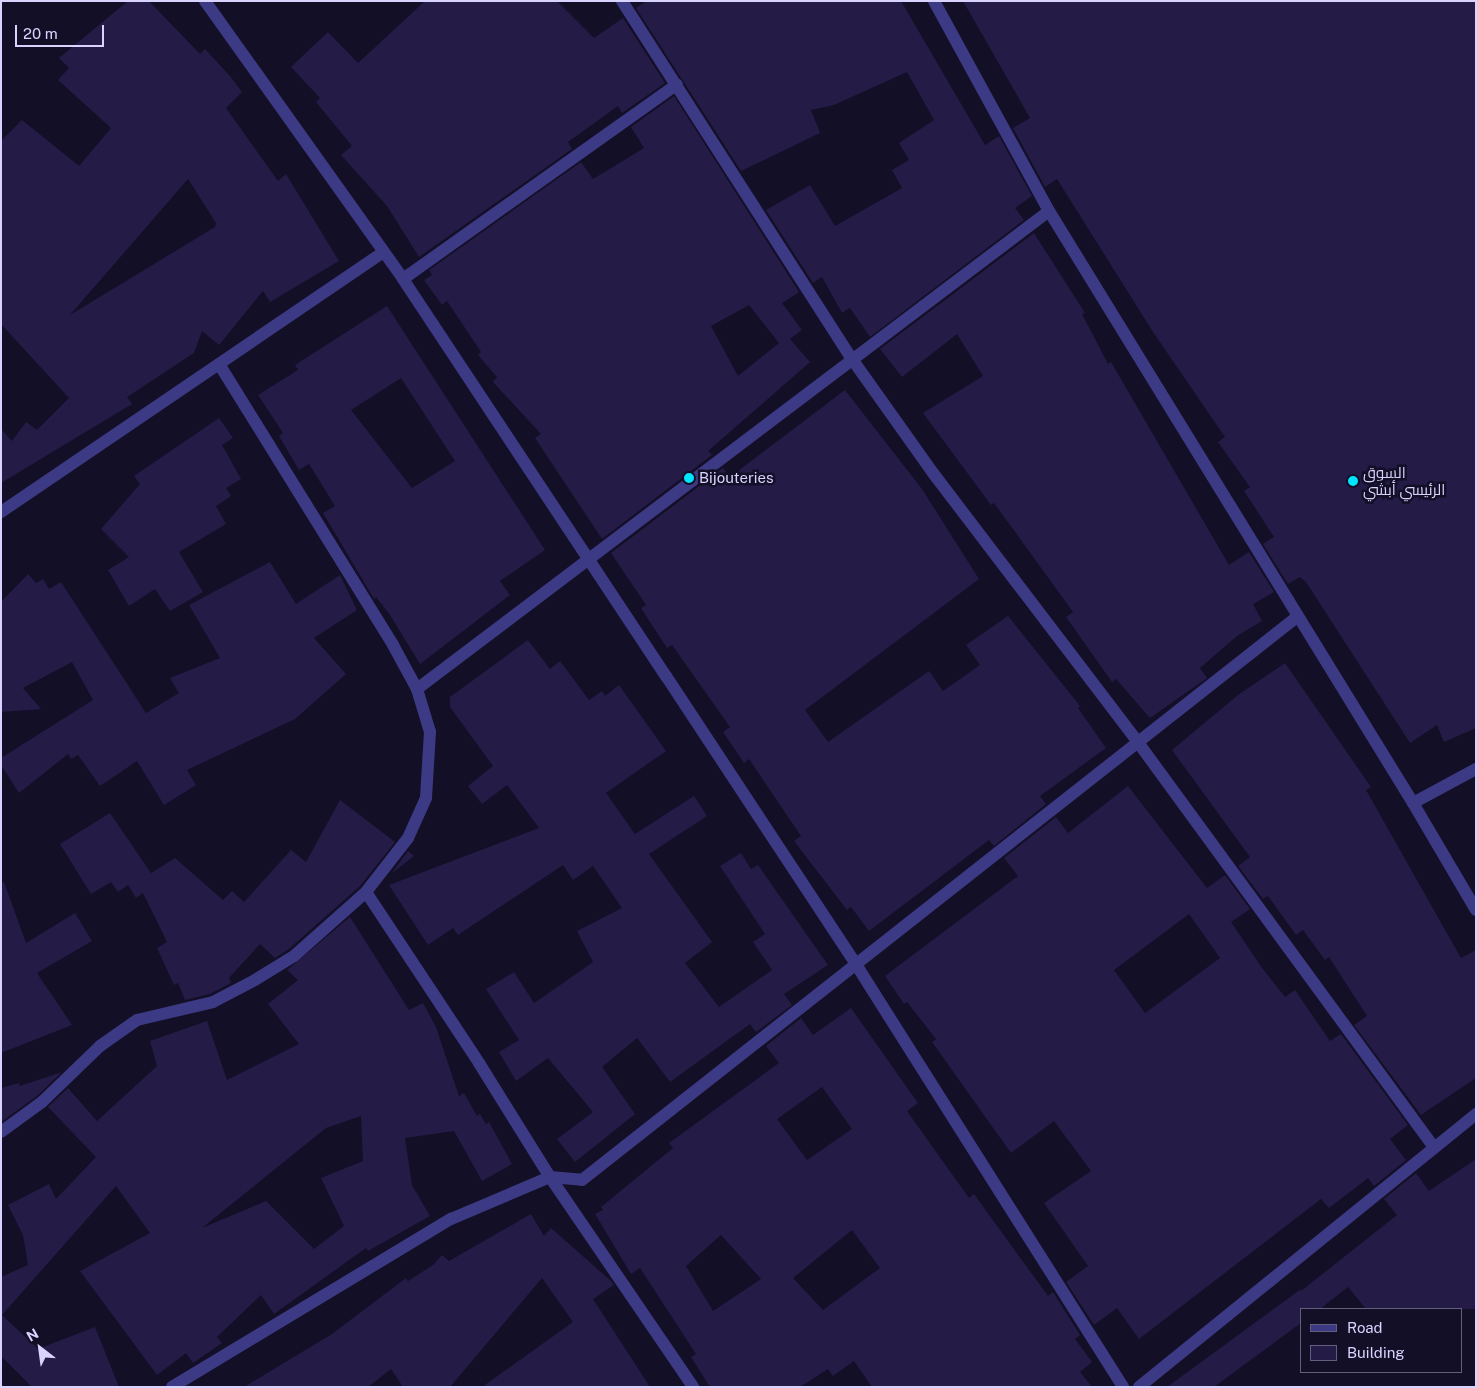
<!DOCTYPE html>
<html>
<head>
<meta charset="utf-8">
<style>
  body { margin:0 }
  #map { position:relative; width:1477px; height:1388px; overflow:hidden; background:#130f26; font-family:"Public Sans",Cairo,sans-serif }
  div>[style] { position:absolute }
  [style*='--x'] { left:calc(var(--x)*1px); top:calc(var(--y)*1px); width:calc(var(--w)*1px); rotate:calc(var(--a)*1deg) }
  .building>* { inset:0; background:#241b47 }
  .minor>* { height:12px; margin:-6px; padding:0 6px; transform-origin:6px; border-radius:6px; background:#3d3a85 }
  .dots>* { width:14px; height:14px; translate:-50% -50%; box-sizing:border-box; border:2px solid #130f26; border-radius:50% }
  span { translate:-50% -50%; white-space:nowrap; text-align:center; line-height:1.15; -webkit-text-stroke:5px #130f26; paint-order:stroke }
  .poi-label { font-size:15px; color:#d9d4ff }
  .left { translate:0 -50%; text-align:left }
  .frame { position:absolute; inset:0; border:2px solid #d9d4ff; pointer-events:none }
  .legend { position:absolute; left:1300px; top:1308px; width:162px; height:65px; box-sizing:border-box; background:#130f26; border:1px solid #625e7d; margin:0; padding:6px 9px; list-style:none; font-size:15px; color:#d9d4ff }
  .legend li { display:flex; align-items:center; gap:10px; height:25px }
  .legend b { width:25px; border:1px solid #625e7d }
  .north { position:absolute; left:15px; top:1323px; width:50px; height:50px; -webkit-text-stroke:4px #130f26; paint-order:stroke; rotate:330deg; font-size:14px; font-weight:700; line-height:20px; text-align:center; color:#d9d4ff }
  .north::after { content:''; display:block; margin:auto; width:18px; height:22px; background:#d9d4ff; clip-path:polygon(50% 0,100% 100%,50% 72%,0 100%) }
  .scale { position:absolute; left:15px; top:25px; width:89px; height:22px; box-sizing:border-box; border:2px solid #d9d4ff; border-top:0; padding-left:6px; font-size:15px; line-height:18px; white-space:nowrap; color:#d9d4ff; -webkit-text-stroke:4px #130f26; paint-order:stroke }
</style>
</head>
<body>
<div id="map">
  <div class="building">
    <div style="clip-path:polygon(evenodd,128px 1px,149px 1px,200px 54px,205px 49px,230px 76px,242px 92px,226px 108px,278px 181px,286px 174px,339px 261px,270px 302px,263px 291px,219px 345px,202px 331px,194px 353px,127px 397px,132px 404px,1px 483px,1px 429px,12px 441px,26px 422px,37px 430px,69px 398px,1px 324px,1px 141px,22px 120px,79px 166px,111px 128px,58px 80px,69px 68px,59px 58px,128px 1px,188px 179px,216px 223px,215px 227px,70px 315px,188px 179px)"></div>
    <div style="clip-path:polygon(425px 1px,557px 1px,594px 38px,623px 18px,665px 83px,622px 113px,618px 106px,568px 142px,572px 149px,419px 257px,387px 206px,341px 155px,352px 146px,316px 102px,320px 98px,291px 67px,328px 32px,358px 63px)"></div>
    <div style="clip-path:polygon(647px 1px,901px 1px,985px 145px,999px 136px,1032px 196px,1015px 208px,1024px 220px,870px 337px,850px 308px,842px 313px,822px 277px,813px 283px,766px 210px,810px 185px,835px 226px,902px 188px,892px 170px,909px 160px,899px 143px,934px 120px,907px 72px,834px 105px,811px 110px,820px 133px,741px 171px,636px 8px)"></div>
    <div style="clip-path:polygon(963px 1px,1476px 1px,1476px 728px,1444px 742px,1437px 725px,1410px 743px,1306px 582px,1300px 577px,1288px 584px,1263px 544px,1274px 537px,1244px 491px,1250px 487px,1218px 442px,1225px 437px,1153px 332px,1057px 179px,1045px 187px,1013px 128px,1030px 118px)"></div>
    <div style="clip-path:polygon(evenodd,674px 96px,799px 292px,782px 303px,802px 330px,790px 339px,810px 362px,708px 451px,712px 455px,602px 539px,535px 438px,541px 434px,493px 382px,497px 377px,478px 355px,481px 352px,447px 301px,442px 305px,424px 280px,432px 275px,429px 270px,581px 162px,593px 179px,644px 148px,631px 127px,674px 96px,749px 305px,779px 343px,738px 376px,711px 326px,749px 305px)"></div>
    <div style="clip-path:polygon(1034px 233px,1085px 313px,1082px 314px,1108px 364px,1111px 362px,1229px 565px,1249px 552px,1274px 592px,1253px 604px,1262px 621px,1237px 636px,1200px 668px,1207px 678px,1150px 718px,1116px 679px,1112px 682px,1066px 617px,1073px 612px,994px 503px,991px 505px,923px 413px,983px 376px,957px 334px,902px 377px,880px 349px)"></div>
    <div style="clip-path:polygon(evenodd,387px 306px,545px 550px,500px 581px,510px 595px,420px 664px,390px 615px,376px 597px,374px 599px,323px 513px,335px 506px,309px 464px,299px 470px,279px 436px,283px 433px,258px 395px,298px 370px,295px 365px,387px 306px,401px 378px,455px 461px,412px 488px,351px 410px,401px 378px)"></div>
    <div style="clip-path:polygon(845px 390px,922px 489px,979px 579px,805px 710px,828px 742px,929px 671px,943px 691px,980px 665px,966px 645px,1008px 616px,1080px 706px,1078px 708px,1106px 748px,1040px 796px,1046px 804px,994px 846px,989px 840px,869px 931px,851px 907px,847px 910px,794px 841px,801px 836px,749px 759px,744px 763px,723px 732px,730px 727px,672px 645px,667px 648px,641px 608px,646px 605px,611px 553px,723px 468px,730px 477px)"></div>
    <div style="clip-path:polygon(219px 418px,233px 438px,222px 445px,241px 479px,226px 488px,231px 496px,216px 506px,226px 524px,179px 552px,203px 592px,170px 611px,155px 589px,129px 606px,108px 570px,129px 557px,101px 529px,140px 484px,134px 476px)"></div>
    <div style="clip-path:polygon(270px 562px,296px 604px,340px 575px,357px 610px,314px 638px,346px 674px,295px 719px,187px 770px,196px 785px,164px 805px,137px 761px,100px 786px,78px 755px,71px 759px,68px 754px,19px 793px,1px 765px,1px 758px,93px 700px,72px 662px,23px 688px,41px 709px,1px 712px,1px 602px,28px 574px,36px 583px,43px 579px,49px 589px,61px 582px,146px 713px,179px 693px,170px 678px,220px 658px,189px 605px)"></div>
    <div style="clip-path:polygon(528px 640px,550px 669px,560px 661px,589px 700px,602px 691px,605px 696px,619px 685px,666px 751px,606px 793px,635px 834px,694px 796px,707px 816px,649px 854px,712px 942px,685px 963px,719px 1007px,772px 970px,753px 942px,765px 934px,720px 866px,741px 853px,751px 869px,758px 865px,828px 965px,784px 994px,792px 1005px,756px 1032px,750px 1024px,670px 1082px,637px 1038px,602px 1067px,635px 1114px,575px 1162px,557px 1139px,593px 1112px,548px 1058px,516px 1081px,499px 1052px,519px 1040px,486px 989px,514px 972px,534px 1003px,543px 997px,593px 962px,577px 931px,622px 908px,593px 866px,573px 880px,563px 865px,458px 935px,453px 928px,428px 945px,389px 885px,539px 828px,507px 785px,482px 804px,468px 786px,493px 766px,450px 707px,450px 697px)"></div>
    <div style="clip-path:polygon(1285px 663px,1371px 787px,1366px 790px,1461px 958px,1476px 950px,1476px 1078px,1421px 1115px,1354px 1025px,1367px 1016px,1329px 957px,1325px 960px,1303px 930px,1296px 935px,1268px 896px,1263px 899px,1238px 866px,1250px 857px,1172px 750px,1238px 695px)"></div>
    <div style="clip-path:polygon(evenodd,1128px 786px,1207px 888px,1225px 875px,1250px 909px,1231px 922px,1262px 968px,1285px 997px,1295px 990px,1330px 1041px,1341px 1034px,1408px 1125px,1390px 1139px,1406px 1160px,1374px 1186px,1368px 1178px,1329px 1208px,1321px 1199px,1139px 1339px,1117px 1308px,1094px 1325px,1066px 1282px,1088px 1266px,1044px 1203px,1091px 1171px,1054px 1121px,1011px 1153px,932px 1042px,936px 1039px,907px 1002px,904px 1004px,885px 976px,1018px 876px,1004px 858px,1056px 817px,1068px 833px,1128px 786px,1189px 914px,1220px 958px,1145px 1013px,1114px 970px,1189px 914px)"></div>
    <div style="clip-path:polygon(340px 800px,395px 842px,360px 886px,289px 949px,275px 958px,260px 944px,229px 978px,231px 983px,210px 994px,185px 1000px,178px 983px,174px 985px,157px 948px,167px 942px,143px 893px,136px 898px,128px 885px,118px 892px,111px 882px,91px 894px,60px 844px,110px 813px,151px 873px,175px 858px,223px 900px,232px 891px,244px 902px,291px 850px,306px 862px)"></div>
    <div style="clip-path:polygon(408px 851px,414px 856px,391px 874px)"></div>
    <div style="clip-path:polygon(4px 882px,26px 943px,75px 913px,92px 941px,37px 973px,72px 1025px,1px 1053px,1px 883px)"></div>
    <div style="clip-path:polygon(evenodd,350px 917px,409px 1010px,423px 1003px,436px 1027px,459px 1096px,464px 1093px,477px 1116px,480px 1114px,486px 1124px,489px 1122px,512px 1164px,482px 1181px,454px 1131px,405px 1138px,412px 1185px,430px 1216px,368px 1251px,366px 1248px,274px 1314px,261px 1295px,217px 1337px,222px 1343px,193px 1363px,186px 1353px,157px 1375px,80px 1271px,150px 1233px,116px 1186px,2px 1315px,38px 1349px,95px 1327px,119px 1387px,32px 1387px,1px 1356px,1px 1277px,28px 1265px,23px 1235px,8px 1205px,49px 1184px,56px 1199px,96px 1157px,48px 1107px,68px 1088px,97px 1121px,157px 1066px,150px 1041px,207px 1021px,227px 1080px,299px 1044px,268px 1004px,298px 980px,287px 970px,350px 917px,361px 1116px,363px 1161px,321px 1178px,344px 1226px,314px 1249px,266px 1201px,202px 1228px,326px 1128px,361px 1116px)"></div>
    <div style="clip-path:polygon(evenodd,851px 1008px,918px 1103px,907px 1111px,969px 1198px,974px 1194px,1048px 1296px,1053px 1292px,1080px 1335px,1075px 1339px,1092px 1362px,1080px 1372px,1092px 1387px,872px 1387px,854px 1361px,833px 1376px,828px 1369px,800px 1387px,710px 1387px,691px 1357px,696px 1354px,640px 1268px,631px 1274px,595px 1214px,603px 1210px,601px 1207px,673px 1148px,669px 1143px,779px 1063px,766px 1046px,801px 1018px,813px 1035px,851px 1008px,822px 1087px,852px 1129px,807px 1160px,777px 1119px,822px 1087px,851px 1008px,852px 1230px,880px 1268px,823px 1310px,793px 1278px,852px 1230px,851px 1008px,721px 1235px,761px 1279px,713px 1311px,686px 1266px,721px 1235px)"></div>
    <div style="clip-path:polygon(62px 1072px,37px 1096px,1px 1122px,1px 1088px,19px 1083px,20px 1086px)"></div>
    <div style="clip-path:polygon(1476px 1159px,1476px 1309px,1366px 1309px,1348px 1287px,1320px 1309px,1301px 1309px,1301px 1323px,1214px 1387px,1167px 1387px,1301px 1289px,1301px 1291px,1397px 1215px,1384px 1199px,1416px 1173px,1429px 1191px)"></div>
    <div style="clip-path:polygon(531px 1214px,544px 1236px,551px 1228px,611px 1281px,614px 1285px,593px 1299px,650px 1387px,482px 1387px,573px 1322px,542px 1278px,450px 1387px,403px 1387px,391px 1369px,368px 1387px,244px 1387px,332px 1334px,406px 1278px,408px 1281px,433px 1265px,442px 1255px,449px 1261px)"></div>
  </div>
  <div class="minor">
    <div style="--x:205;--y:1;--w:341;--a:54.5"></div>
    <div style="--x:403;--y:279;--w:476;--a:56.5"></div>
    <div style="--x:666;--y:676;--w:347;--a:56.6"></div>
    <div style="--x:857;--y:966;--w:498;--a:57.7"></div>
    <div style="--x:622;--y:1;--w:426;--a:57.3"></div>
    <div style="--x:852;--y:359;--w:140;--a:54.6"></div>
    <div style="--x:933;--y:473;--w:337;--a:52.7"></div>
    <div style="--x:1137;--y:741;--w:502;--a:53.84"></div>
    <div style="--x:934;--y:1;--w:239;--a:61.3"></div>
    <div style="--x:1049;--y:211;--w:695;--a:58.41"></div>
    <div style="--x:1413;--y:803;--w:124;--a:59.5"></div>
    <div style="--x:403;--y:279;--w:336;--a:-35.4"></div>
    <div style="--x:219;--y:364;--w:331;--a:58.2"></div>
    <div style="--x:393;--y:645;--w:50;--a:61.4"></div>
    <div style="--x:417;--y:689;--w:45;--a:73.2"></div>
    <div style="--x:430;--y:732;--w:66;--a:93.5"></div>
    <div style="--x:426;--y:798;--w:44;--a:114.2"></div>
    <div style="--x:408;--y:838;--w:68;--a:127.9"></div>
    <div style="--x:366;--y:892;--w:205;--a:56.5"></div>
    <div style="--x:479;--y:1063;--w:134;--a:58.1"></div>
    <div style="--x:550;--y:1177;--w:254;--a:55.7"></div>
    <div style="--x:1;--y:512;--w:461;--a:-34.2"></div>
    <div style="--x:417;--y:689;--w:792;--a:-37.1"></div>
    <div style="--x:1413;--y:803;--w:72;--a:-28.4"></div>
    <div style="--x:1;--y:1132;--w:51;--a:-36.2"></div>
    <div style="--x:42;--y:1102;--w:81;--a:-44"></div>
    <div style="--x:100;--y:1046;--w:45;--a:-35.1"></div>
    <div style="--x:137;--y:1020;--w:78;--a:-13.3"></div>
    <div style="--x:213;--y:1002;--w:47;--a:-27.6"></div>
    <div style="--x:255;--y:980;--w:46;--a:-31.6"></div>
    <div style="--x:294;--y:956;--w:96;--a:-41.6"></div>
    <div style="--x:172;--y:1387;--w:326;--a:-31.1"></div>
    <div style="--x:451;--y:1219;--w:108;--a:-23"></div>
    <div style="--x:550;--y:1177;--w:32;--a:5"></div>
    <div style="--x:582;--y:1180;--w:910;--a:-38.22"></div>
    <div style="--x:1139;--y:1387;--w:434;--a:-39"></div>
  </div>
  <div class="dots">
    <div style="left:689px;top:478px;background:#00e5ff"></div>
    <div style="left:1353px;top:481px;background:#00e5ff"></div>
  </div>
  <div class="poi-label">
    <span class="left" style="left:1363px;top:481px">السوق<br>الرئيسي أبشي</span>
    <span class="left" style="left:699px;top:478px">Bijouteries</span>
  </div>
  <div class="frame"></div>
  <ul class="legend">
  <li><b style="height:6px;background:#3d3a85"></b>Road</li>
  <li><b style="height:14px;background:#241b47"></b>Building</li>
  </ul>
  <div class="north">N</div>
  <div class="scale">20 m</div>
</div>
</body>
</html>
